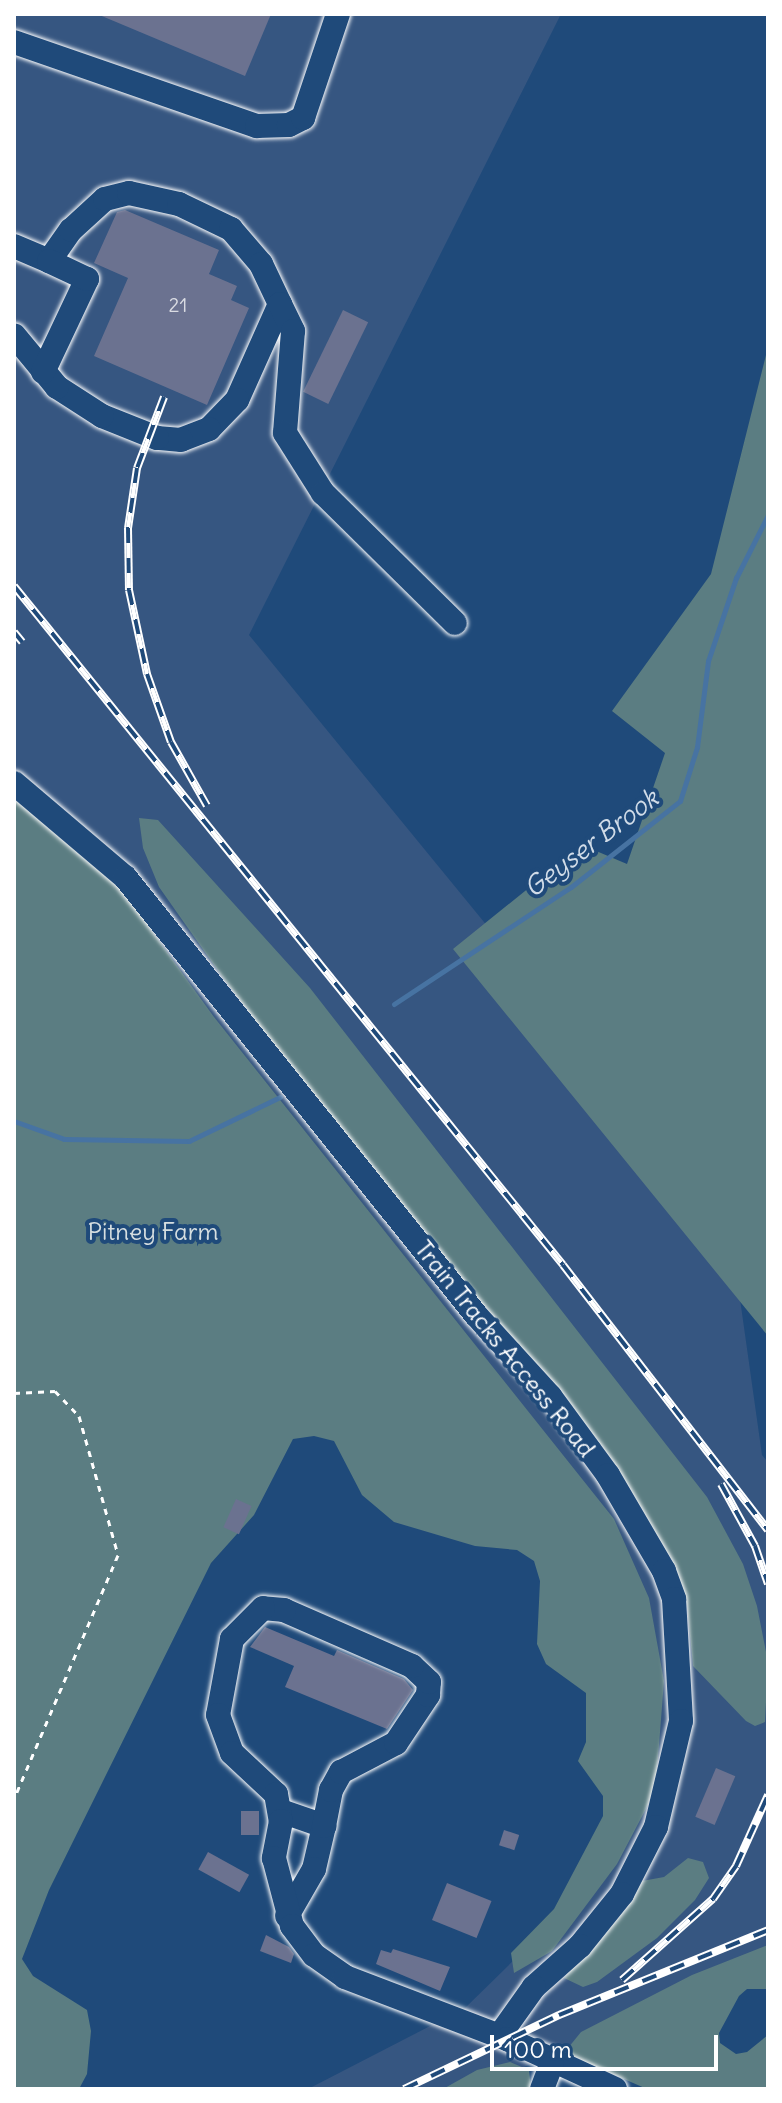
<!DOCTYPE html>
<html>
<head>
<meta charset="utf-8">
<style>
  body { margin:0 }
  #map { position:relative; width:782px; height:2103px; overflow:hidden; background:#1f4a7a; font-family:Delius,sans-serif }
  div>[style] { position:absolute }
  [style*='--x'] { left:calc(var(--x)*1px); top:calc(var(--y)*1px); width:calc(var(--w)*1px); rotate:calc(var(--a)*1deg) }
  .built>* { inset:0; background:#365681 }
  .green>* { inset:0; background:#5b7d82 }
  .stream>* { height:5px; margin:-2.5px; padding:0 2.5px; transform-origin:2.5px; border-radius:2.5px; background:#4773a2 }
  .building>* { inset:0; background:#6b7290; transform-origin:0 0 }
  .path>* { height:3px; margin-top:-1.5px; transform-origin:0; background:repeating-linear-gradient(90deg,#fff 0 6px,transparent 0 12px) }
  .roads { filter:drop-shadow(0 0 2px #fff) drop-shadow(0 0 2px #fff) }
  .minor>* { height:24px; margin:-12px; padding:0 12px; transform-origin:12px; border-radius:12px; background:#1f4a7a }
  .rail>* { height:8px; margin-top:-4px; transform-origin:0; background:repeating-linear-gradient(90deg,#1f4a7a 0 15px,#fff 0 30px); box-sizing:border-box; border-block:2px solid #fff }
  span { translate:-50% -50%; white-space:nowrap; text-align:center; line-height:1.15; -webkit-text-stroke:8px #1f4a7a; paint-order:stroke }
  .number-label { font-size:20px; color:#dadce3 }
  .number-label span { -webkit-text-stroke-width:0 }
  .park-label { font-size:24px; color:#d6dee0 }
  .street-label { font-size:24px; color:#fff }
  .water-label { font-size:26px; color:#d1dce8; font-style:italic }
  .frame { position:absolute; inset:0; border:16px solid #fff; pointer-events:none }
  .scale { position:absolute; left:490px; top:2035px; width:228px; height:36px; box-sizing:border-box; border:4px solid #fff; border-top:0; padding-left:10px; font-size:24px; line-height:28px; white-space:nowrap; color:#fff; -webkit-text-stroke:6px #1f4a7a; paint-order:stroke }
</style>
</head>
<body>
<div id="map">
  <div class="built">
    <div style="clip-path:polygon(14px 14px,561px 14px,249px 635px,729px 1221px,762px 1455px,768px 1462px,768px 1953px,477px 2089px,308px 2089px,465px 2008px,567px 1908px,641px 1751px,626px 1595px,14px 857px)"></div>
  </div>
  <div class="green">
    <div style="clip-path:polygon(768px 347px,768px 1336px,453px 949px,582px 845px,627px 864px,665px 753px,612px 711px,711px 574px)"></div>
    <div style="clip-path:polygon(14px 781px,79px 830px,214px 1017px,614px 1519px,649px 1598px,664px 1681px,656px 1783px,648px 1805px,617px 1864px,552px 1951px,514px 1973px,511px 1953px,554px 1909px,603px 1816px,603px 1796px,578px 1761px,586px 1742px,586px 1693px,546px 1664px,537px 1644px,540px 1581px,534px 1561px,517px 1550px,475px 1546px,394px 1522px,362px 1495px,334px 1441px,314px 1436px,293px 1439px,254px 1515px,211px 1563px,49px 1890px,22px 1959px,33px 1976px,87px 2010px,91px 2031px,87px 2074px,79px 2089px,14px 2089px)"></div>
    <div style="clip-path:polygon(139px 818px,158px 820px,310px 988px,707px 1497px,743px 1564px,757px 1606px,768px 1662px,765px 1722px,755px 1726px,746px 1721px,693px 1666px,687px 1605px,676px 1575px,543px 1378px,316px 1101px,221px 975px,159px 887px,143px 848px)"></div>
    <div style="clip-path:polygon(688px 1858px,703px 1862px,709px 1878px,695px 1900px,657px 1938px,597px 1982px,583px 1987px,564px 1978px,642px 1881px,664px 1877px)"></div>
    <div style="clip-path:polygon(768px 1945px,768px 1989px,747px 1989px,739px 1996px,719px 2033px,720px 2043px,736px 2054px,747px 2052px,768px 2035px,768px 2089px,647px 2089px,573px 2057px,568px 2048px,581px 2032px,692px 1975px)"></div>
    <div style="clip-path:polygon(510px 2062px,529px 2070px,531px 2089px,443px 2089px,477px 2070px)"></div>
  </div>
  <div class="stream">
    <div style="--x:394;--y:1004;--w:212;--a:-33.5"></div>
    <div style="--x:571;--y:887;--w:139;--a:-38.3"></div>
    <div style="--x:680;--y:801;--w:57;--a:-72.5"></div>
    <div style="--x:697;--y:747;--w:87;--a:-82.7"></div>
    <div style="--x:708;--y:661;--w:88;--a:-71.4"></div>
    <div style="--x:736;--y:578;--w:71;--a:-63.1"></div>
    <div style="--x:14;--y:1121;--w:53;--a:19.8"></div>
    <div style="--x:64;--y:1139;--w:125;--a:0.9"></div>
    <div style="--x:189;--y:1141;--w:101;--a:-25.8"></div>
  </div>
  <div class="building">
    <div style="clip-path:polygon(97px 14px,271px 14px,245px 76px)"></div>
    <div style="clip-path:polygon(125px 210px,219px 250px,209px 274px,237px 286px,231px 300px,249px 308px,207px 405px,94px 356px,128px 278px,94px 263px,117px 212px)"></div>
    <div style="left:343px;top:310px;width:28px;height:91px;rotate:26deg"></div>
    <div style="left:236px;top:1499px;width:17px;height:31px;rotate:24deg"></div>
    <div style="clip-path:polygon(265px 1627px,334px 1656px,337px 1650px,404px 1679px,413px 1690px,387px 1729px,285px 1687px,294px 1666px,250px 1647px)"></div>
    <div style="left:716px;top:1768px;width:21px;height:53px;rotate:23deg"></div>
    <div style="left:241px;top:1811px;width:18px;height:24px"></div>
    <div style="left:504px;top:1830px;width:16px;height:16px;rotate:18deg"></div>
    <div style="left:208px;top:1852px;width:47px;height:20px;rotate:29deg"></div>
    <div style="left:447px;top:1883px;width:48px;height:40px;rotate:22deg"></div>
    <div style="clip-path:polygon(266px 1935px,289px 1947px,294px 1954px,291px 1963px,260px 1951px)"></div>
    <div style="clip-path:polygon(393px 1949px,450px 1967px,440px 1991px,376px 1964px,381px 1950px,391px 1953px)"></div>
  </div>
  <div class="path">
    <div style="--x:14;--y:1393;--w:41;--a:-2.8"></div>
    <div style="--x:55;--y:1391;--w:35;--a:46"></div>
    <div style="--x:79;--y:1416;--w:144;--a:74.3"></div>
    <div style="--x:118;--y:1555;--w:265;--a:113.1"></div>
  </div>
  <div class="roads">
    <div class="minor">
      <div style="--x:14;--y:42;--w:257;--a:19.1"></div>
      <div style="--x:257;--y:126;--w:32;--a:-2"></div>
      <div style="--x:289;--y:125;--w:16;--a:-27"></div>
      <div style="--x:303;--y:118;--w:110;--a:-71.4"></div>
      <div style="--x:14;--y:246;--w:38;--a:23"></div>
      <div style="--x:49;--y:261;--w:38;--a:-55"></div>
      <div style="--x:71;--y:230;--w:46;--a:-42.4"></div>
      <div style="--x:105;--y:199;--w:25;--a:-14"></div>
      <div style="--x:129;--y:193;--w:51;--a:12.4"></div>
      <div style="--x:179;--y:204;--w:58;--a:25.7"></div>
      <div style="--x:231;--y:229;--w:46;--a:49.4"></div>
      <div style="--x:261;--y:264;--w:44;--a:64.6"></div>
      <div style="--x:280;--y:304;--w:105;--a:114.1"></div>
      <div style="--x:237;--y:400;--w:40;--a:134"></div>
      <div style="--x:209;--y:429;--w:30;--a:159"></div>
      <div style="--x:181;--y:440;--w:24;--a:-175"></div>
      <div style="--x:157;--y:438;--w:59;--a:-158.2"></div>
      <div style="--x:102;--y:416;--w:54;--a:-147.2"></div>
      <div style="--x:57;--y:387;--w:67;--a:-129.6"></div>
      <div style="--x:280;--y:304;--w:30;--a:64"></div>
      <div style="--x:293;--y:331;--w:102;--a:94.5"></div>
      <div style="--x:285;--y:433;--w:71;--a:57.7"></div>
      <div style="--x:323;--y:493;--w:185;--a:44.6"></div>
      <div style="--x:43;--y:372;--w:103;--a:-64.7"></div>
      <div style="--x:87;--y:279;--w:42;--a:-154.7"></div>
      <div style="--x:14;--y:783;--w:145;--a:40.3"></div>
      <div style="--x:125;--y:877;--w:561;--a:51.29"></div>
      <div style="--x:476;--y:1315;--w:110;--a:47.6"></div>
      <div style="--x:550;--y:1396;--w:98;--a:53.7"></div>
      <div style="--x:608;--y:1475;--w:111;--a:59.7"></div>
      <div style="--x:664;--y:1571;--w:30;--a:70"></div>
      <div style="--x:674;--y:1599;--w:122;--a:86.7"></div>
      <div style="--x:681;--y:1721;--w:109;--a:103.3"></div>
      <div style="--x:656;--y:1827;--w:75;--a:116.9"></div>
      <div style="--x:622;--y:1894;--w:67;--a:128.9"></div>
      <div style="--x:580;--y:1946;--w:62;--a:138.3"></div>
      <div style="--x:534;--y:1987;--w:60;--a:125.5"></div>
      <div style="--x:281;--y:1811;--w:46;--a:19.2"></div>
      <div style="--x:324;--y:1826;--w:44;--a:103.1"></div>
      <div style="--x:314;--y:1869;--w:54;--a:119.9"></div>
      <div style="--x:324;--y:1826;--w:37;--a:-79"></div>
      <div style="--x:331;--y:1790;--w:21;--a:-61"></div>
      <div style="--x:341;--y:1772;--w:62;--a:-27.8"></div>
      <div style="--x:396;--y:1743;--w:58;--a:-56.3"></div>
      <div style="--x:428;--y:1695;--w:13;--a:-86"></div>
      <div style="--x:429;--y:1682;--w:23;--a:-137"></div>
      <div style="--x:412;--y:1666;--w:140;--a:-156.4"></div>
      <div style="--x:284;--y:1610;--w:21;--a:-175"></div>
      <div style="--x:263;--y:1608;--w:44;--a:135"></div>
      <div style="--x:232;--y:1639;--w:77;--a:100.4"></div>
      <div style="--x:218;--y:1715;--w:40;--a:69.8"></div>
      <div style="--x:232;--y:1753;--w:60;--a:43"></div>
      <div style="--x:276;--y:1794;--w:27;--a:80"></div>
      <div style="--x:281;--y:1821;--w:38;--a:101"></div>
      <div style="--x:274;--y:1858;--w:70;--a:75.2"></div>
      <div style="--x:292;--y:1926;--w:36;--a:53"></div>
      <div style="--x:314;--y:1955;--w:38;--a:35"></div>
      <div style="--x:345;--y:1977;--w:173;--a:20.9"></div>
      <div style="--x:507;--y:2039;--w:119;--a:24.8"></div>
      <div style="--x:542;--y:2089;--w:28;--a:-69"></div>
    </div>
  </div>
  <div class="rail">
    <div style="--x:164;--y:397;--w:76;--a:110.8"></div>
    <div style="--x:137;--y:468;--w:61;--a:98.5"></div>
    <div style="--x:128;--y:528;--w:62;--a:89.1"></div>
    <div style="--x:129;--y:590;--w:86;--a:77.9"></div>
    <div style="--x:147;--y:674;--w:72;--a:70.6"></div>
    <div style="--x:171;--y:742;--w:73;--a:60.6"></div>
    <div style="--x:14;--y:586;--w:873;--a:51.04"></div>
    <div style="--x:563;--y:1265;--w:335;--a:52.3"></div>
    <div style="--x:14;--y:632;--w:13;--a:51"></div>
    <div style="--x:721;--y:1484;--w:71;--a:61.3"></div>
    <div style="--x:755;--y:1546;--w:40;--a:71.1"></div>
    <div style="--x:622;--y:1980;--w:122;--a:-41.7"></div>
    <div style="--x:713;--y:1899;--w:40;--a:-55.1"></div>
    <div style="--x:736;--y:1866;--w:78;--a:-65.7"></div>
    <div style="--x:404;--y:2089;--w:172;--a:-25.5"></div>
    <div style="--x:559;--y:2015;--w:226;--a:-22.1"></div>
  </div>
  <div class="number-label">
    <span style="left:178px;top:304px">21</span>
  </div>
  <div class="park-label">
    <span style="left:153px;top:1232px">Pitney Farm</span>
  </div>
  <div class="street-label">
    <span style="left:505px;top:1349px;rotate:51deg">Train Tracks Access Road</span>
  </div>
  <div class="water-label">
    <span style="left:591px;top:843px;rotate:-37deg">Geyser Brook</span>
  </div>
  <div class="frame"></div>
  <div class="scale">100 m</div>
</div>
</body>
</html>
